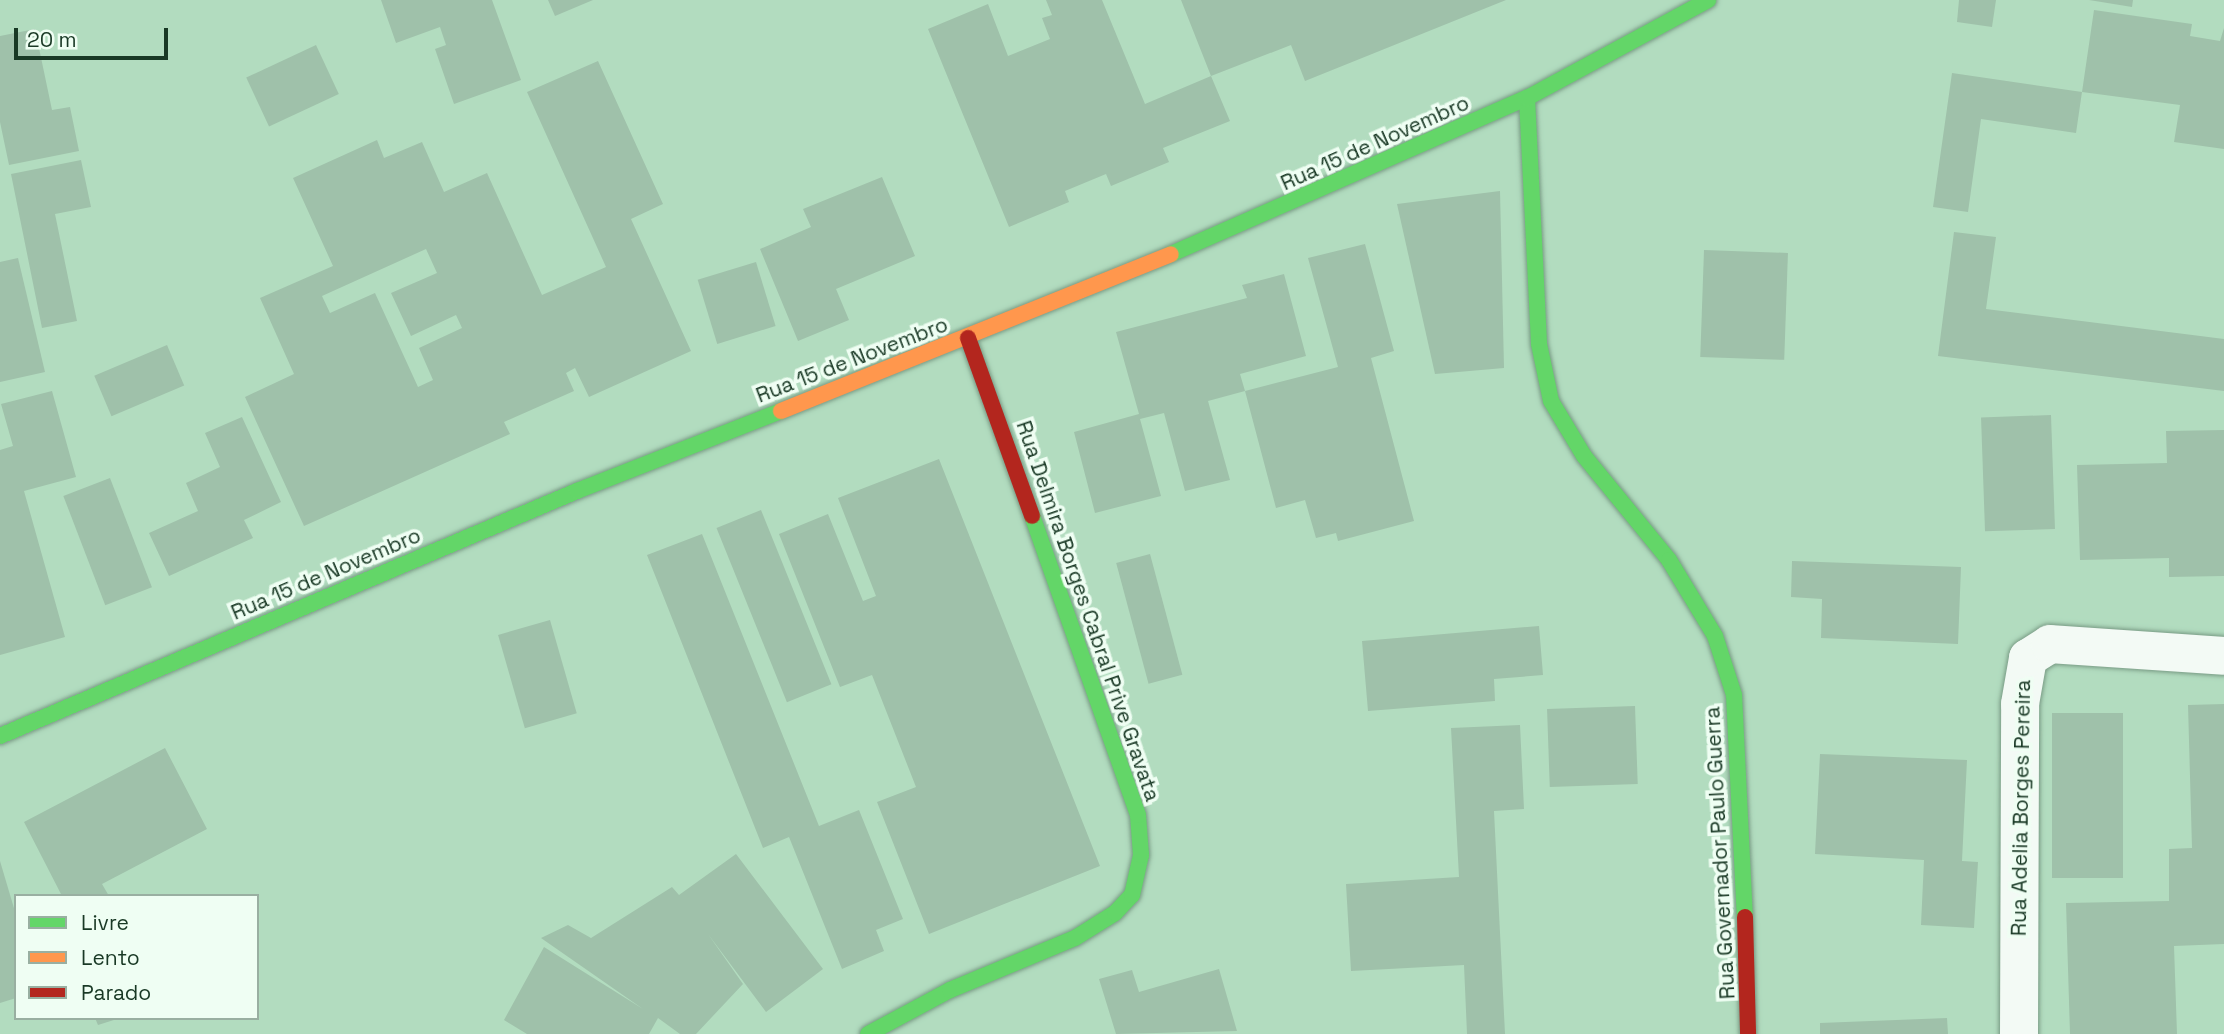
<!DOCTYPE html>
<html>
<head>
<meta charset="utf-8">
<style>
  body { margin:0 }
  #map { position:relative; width:2224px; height:1034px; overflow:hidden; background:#b2dcbf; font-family:"Space Grotesk",sans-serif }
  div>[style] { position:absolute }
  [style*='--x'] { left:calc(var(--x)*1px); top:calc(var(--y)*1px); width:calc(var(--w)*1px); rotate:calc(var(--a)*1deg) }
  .building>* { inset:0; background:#9fc1aa; transform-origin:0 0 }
  .roads { filter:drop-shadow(0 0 2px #799b85) drop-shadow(0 0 2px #799b85) }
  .street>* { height:38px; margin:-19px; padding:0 19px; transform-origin:19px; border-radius:19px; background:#f3faf5 }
  .fast>* { height:16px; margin:-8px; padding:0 8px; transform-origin:8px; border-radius:8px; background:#63d668 }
  .slow>* { height:16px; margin:-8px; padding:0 8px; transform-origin:8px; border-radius:8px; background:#ff974d }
  .jam>* { height:16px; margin:-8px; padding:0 8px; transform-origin:8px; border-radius:8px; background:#b3261e }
  span { translate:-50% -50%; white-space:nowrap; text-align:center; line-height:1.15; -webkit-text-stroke:7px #effef3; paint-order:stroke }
  .street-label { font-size:21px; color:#193925 }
  .legend { position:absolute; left:14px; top:894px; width:245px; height:126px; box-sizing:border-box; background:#effef3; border:2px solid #99afa1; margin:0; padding:9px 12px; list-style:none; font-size:21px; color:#193925 }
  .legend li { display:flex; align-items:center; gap:14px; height:35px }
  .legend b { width:35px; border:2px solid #99afa1 }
  .scale { position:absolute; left:14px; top:28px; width:154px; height:32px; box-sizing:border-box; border:4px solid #193925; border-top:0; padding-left:9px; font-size:21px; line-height:24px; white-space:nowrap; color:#193925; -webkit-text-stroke:5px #effef3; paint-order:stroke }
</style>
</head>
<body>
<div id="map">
  <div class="building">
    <div style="clip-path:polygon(381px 0,492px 0,521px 80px,454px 104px,435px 49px,446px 45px,440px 27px,396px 43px)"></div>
    <div style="clip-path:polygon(548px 0,593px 0,555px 16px)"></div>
    <div style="clip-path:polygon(1046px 0,1102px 0,1145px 104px,1211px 76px,1230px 121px,1163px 148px,1169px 162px,1111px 186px,1106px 174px,1065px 191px,1069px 202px,1009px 227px,928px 29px,988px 4px,1008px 56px,1050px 39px,1042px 18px,1052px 15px)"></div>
    <div style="clip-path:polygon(1181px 0,1506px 0,1305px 81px,1291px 45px,1211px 76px)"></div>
    <div style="clip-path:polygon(1959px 0,1996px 0,1992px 27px,1957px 22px)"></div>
    <div style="clip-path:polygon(2089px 0,2133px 0,2132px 7px)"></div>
    <div style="clip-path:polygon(2094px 10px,2192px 24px,2190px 36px,2220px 41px,2224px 28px,2224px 149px,2174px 142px,2180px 105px,2082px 92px)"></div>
    <div style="clip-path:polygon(35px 29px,52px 110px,70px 107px,79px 151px,9px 165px,0 122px,0 36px)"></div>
    <div style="left:316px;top:45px;width:54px;height:77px;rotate:65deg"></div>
    <div style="clip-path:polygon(evenodd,598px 61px,663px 204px,631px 219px,691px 351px,589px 397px,575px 368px,566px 373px,574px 391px,504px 422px,510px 434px,304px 526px,245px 397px,294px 374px,260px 298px,333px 266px,293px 178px,377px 140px,384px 158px,422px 142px,444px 192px,487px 173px,542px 295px,606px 267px,527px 92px,598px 61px,426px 249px,437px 273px,391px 293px,411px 336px,456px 315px,462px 328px,419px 348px,433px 380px,418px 387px,375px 293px,330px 313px,322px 296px,426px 249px)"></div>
    <div style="clip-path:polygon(1952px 73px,2082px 92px,2076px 133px,1981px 119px,1968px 212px,1933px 207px)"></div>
    <div style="clip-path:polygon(81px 160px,91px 207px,55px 214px,77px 321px,42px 328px,11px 174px)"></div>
    <div style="clip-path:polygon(882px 177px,915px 256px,836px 289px,849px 320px,798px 341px,760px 249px,811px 227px,803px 209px)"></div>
    <div style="clip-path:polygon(1500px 191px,1504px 368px,1435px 374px,1397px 204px)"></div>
    <div style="clip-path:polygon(1954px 232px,1996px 237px,1986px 309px,2224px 339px,2224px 391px,1938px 356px)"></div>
    <div style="clip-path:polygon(1365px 244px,1394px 351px,1371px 358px,1414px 521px,1338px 541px,1336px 533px,1316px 538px,1305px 500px,1276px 508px,1245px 391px,1338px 367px,1308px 258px)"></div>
    <div style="left:1704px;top:250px;width:84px;height:107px;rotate:2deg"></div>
    <div style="clip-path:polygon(18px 258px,45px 372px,0 382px,0 262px)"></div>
    <div style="left:756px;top:262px;width:67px;height:61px;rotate:73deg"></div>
    <div style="clip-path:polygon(1284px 274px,1306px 356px,1240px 374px,1245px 391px,1208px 401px,1230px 480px,1185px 491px,1164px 413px,1140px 419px,1161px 496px,1095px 513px,1074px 432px,1139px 414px,1116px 332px,1247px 298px,1242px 285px)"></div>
    <div style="left:167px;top:345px;width:44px;height:79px;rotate:67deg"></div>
    <div style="clip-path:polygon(52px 391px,76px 477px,24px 491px,65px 637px,0 655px,0 450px,13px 446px,1px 404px)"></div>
    <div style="left:2051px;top:415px;width:114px;height:70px;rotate:88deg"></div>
    <div style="clip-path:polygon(242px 417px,281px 502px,244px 520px,253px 538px,169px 576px,149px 533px,198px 511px,186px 483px,220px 467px,205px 433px)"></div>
    <div style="clip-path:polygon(2224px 430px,2224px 576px,2169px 577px,2169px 558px,2080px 560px,2077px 465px,2167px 463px,2166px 431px)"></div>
    <div style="clip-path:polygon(939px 459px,1100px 866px,929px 934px,877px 802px,916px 787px,872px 675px,840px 687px,779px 534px,828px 514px,863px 601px,876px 596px,838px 498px)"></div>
    <div style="left:110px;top:478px;width:117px;height:50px;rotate:69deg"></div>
    <div style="left:761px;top:510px;width:188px;height:48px;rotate:68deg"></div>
    <div style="clip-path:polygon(702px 534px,819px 826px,859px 810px,903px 919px,876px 930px,884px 951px,842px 969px,789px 837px,763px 848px,647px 555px)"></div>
    <div style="left:1150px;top:554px;width:125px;height:35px;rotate:75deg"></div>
    <div style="clip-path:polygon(1792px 561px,1961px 567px,1958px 644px,1821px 638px,1822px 599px,1791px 597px)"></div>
    <div style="left:550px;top:620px;width:97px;height:54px;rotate:74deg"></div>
    <div style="clip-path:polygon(1539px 626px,1543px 675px,1494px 679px,1495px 701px,1368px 711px,1362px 641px)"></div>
    <div style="clip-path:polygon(2224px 704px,2224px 944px,2174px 946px,2177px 1034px,2070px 1034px,2066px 903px,2169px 901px,2169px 849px,2192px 848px,2188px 705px)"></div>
    <div style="left:1635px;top:706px;width:78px;height:88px;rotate:88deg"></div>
    <div style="left:2052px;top:713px;width:71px;height:165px"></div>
    <div style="clip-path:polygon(1520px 725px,1524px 809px,1494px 811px,1505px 1034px,1467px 1034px,1464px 965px,1351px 971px,1346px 884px,1459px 877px,1451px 728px)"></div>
    <div style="clip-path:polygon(165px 748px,207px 829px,102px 884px,109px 896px,62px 896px,24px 822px)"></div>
    <div style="clip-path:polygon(1820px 754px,1967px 760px,1962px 861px,1978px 862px,1974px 928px,1921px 925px,1924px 860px,1815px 854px)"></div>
    <div style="clip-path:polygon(736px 854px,823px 969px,766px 1012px,708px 934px,743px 984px,696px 1034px,680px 1034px,658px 1018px,649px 1034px,527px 1034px,504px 1020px,544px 947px,643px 1009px,541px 938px,568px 925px,591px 938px,672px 887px,679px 895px)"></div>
    <div style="clip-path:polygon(0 861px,16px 915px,16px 998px,0 1003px)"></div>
    <div style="clip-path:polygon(1219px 969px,1237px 1031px,1116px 1034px,1099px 979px,1132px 970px,1139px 992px)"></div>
    <div style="clip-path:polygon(95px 1018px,117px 1018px,117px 1019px,98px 1025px)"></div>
    <div style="clip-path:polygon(1947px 1018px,1948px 1034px,1820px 1034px,1820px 1023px)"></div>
  </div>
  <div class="roads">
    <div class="street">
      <div style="--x:2019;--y:1034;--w:330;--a:-89.8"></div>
      <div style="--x:2020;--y:704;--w:47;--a:-80.1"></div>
      <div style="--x:2028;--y:658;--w:26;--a:-32"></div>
      <div style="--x:2050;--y:644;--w:174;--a:3.9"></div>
    </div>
    <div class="fast">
      <div style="--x:1527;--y:98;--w:246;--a:87.2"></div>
      <div style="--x:1539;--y:344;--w:58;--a:78.1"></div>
      <div style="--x:1551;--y:401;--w:64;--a:59"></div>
      <div style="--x:1584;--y:456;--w:134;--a:50.7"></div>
      <div style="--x:1669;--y:560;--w:89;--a:58.8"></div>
      <div style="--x:1715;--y:636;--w:62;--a:72.1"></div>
      <div style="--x:1734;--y:695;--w:222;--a:87.2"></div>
      <div style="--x:1171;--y:254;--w:389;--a:-23.7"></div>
      <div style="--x:1527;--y:98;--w:206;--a:-28.4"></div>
      <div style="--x:0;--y:736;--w:627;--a:-23.01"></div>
      <div style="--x:577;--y:491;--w:219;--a:-21.4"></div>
      <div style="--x:868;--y:1034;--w:93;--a:-28.2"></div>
      <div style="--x:950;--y:990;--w:135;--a:-22.6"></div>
      <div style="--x:1075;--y:938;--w:47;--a:-32"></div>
      <div style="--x:1115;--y:913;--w:25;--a:-47"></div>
      <div style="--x:1132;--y:895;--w:41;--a:-77.3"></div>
      <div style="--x:1141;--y:855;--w:40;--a:-94.3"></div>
      <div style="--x:1138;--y:815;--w:317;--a:-109.5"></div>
    </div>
    <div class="slow">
      <div style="--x:781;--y:411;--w:420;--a:-21.9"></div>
    </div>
    <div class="jam">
      <div style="--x:968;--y:338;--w:189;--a:70.2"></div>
      <div style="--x:1745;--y:917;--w:117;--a:88.5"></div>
    </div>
  </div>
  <div class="street-label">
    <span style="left:1375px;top:143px;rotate:-24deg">Rua 15 de Novembro</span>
    <span style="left:852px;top:360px;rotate:-21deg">Rua 15 de Novembro</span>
    <span style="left:326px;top:574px;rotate:-23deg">Rua 15 de Novembro</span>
    <span style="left:1088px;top:611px;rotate:71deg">Rua Delmira Borges Cabral Prive Gravata</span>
    <span style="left:2021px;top:808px;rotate:-89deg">Rua Adelia Borges Pereira</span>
    <span style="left:1720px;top:853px;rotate:-93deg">Rua Governador Paulo Guerra</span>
  </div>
  <ul class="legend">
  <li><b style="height:9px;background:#63d668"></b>Livre</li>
  <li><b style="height:9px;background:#ff974d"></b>Lento</li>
  <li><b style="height:9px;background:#b3261e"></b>Parado</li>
  </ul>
  <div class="scale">20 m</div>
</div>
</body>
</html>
